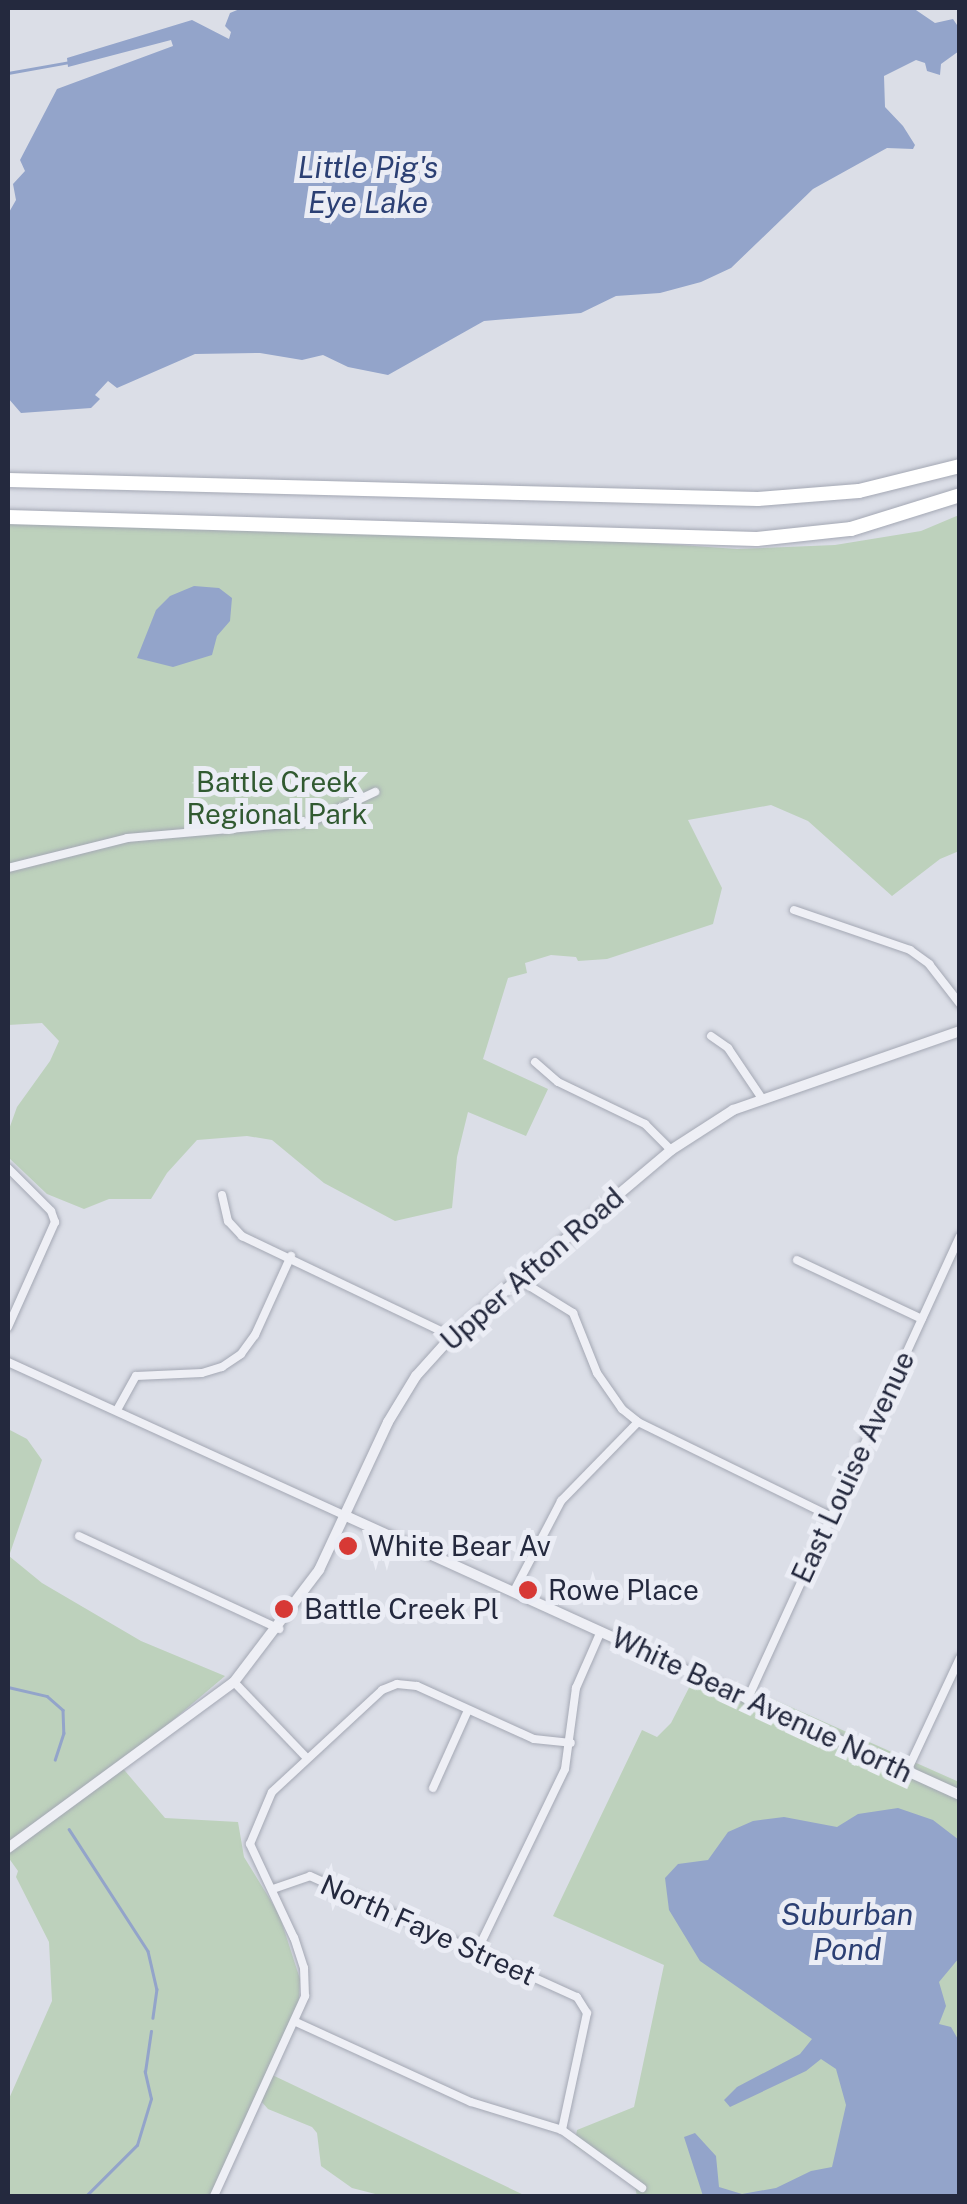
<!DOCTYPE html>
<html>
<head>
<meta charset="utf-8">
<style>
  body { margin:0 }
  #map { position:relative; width:967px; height:2204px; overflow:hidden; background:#dbdee7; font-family:"Public Sans",sans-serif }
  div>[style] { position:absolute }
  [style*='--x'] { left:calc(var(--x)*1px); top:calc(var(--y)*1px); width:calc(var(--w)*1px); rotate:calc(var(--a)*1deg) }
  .green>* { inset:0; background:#bdd1bc }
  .water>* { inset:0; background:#93a4ca }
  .stream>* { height:2.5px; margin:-1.25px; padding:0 1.25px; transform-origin:1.25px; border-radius:1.25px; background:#93a4ca }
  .roads { filter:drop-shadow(0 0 2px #a4a8b4) drop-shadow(0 0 2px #a4a8b4) }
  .minor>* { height:8px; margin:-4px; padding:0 4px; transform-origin:4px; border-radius:4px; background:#eeeff5 }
  .tertiary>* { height:10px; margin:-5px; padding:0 5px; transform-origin:5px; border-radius:5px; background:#eeeff5 }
  .trunk>* { height:14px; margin:-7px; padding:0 7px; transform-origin:7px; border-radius:7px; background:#fff }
  .dots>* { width:28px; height:28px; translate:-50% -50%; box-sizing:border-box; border:5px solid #ebedf5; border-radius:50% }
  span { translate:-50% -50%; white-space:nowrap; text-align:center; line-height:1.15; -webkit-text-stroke:10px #ebedf5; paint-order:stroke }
  .park-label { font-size:28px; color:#315a31 }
  .street-label { font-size:28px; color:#24293e }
  .poi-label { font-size:28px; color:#24293e }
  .left { translate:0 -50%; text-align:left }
  .water-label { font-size:30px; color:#2c4074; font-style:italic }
  .frame { position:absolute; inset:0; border:10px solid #24293e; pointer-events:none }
</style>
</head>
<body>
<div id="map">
  <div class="green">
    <div style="clip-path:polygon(8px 513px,440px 528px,737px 549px,835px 545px,921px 531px,959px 515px,959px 851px,940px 859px,892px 896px,808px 821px,771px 805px,688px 820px,722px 888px,713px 924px,607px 959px,578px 961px,576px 957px,551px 955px,525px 963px,527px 973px,508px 978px,483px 1059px,548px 1089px,526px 1136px,468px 1112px,457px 1157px,452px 1208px,395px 1221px,324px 1183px,272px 1140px,247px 1136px,197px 1140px,167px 1173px,151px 1199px,109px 1199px,84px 1209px,47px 1194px,8px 1157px,8px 1132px,17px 1107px,50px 1061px,59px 1041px,42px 1023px,8px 1025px)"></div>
    <div style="clip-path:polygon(8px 1429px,27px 1439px,42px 1460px,9px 1556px,42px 1583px,141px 1641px,225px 1676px,120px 1765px,165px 1818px,238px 1822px,244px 1857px,279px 1914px,300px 1979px,299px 2003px,266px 2072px,526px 2196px,383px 2196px,352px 2188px,321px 2166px,317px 2133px,312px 2127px,268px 2109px,260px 2100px,214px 2196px,8px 2196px,8px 2101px,52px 2001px,49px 1942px,16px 1877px,18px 1871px,8px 1857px)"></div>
    <div style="clip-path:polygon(695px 1676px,733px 1692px,737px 1683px,959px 1782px,959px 2196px,637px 2196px,634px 2183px,574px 2145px,577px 2130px,634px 2107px,664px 1965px,553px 1916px,642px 1730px,657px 1737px,671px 1723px)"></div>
  </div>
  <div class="water">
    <div style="clip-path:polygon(242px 8px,913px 8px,935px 23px,953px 19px,959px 28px,959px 51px,941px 64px,940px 75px,927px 71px,925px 63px,916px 60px,884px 76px,885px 107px,903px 126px,915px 145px,913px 149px,887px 148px,813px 189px,731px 268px,701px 282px,660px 293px,616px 296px,581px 313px,484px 321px,388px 375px,348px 367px,323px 355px,302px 360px,260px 353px,195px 354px,117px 388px,108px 381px,95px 395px,100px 399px,91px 408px,21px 413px,8px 398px,8px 214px,16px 200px,13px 184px,25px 171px,20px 160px,57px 89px,173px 46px,171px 40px,68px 67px,67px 58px,192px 20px,229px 39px,231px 32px,225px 26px,230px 13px)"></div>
    <div style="clip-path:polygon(194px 586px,219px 588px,232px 598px,230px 621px,217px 636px,212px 655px,173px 667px,137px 658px,156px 610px,170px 596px)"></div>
    <div style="clip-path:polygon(898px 1808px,933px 1820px,959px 1840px,959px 1958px,939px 1982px,946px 2006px,939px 2024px,951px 2027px,959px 2041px,959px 2196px,703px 2196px,684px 2137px,695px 2133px,716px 2156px,719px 2187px,742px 2194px,776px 2188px,811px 2171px,832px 2167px,846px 2105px,836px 2069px,821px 2059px,806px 2071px,730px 2107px,724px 2100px,737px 2087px,800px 2054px,812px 2039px,700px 1961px,669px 1910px,665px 1878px,678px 1864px,708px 1860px,728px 1832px,753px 1821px,784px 1817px,837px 1827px,858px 1814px)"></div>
  </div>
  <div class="stream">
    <div style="--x:8;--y:73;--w:63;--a:-10.1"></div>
    <div style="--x:8;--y:1687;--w:40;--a:13"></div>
    <div style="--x:47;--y:1696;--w:21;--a:41"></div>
    <div style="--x:63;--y:1710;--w:23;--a:88"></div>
    <div style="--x:64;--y:1733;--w:28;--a:108"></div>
    <div style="--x:69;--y:1829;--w:145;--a:57.1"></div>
    <div style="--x:148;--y:1951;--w:39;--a:77"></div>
    <div style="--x:157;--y:1989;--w:29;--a:98"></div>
    <div style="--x:86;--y:2196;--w:72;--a:-45"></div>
    <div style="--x:137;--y:2145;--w:48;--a:-73.1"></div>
    <div style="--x:151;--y:2099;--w:28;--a:-103"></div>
    <div style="--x:145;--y:2072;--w:41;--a:-81.7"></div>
  </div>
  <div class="roads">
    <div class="minor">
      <div style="--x:8;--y:868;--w:123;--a:-14.1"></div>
      <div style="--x:127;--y:838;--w:185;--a:-5"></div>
      <div style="--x:311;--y:822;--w:71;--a:-25.1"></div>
      <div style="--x:794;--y:910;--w:123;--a:19"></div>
      <div style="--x:910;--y:950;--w:24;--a:36"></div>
      <div style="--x:929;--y:964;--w:51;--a:52.2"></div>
      <div style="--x:711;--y:1036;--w:21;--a:35"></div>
      <div style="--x:728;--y:1048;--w:59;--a:56"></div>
      <div style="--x:535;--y:1062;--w:30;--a:41"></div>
      <div style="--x:558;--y:1082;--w:97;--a:25.8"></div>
      <div style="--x:645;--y:1124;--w:37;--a:45"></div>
      <div style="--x:8;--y:1168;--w:61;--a:45"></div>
      <div style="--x:51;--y:1211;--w:12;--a:70"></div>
      <div style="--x:55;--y:1222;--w:115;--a:114.1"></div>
      <div style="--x:222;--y:1195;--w:27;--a:77"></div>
      <div style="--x:228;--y:1221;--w:21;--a:47"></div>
      <div style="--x:242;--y:1236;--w:233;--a:25.5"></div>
      <div style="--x:797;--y:1260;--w:138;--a:25.3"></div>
      <div style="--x:518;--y:1279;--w:65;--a:31.7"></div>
      <div style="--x:573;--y:1313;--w:65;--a:68.2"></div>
      <div style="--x:597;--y:1373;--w:44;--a:55.2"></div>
      <div style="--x:622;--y:1409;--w:21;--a:39"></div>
      <div style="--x:638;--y:1422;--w:214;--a:26.1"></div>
      <div style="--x:8;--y:1362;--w:371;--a:24.5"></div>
      <div style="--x:117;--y:1410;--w:39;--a:-61"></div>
      <div style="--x:136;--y:1376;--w:66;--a:-2.6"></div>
      <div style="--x:202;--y:1373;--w:21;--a:-17"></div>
      <div style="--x:222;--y:1367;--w:23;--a:-34"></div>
      <div style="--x:241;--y:1354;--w:24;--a:-54"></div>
      <div style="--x:255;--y:1335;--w:87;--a:-65.5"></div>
      <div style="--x:79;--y:1536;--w:221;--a:24.9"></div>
      <div style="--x:514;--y:1591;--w:102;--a:-62.4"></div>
      <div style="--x:561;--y:1501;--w:110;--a:-45.7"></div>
      <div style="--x:234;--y:1682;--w:104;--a:46.2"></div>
      <div style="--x:748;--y:1698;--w:508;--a:-65.35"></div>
      <div style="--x:907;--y:1771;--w:125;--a:-64.9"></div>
      <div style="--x:433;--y:1788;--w:85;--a:-65.8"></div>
      <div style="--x:273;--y:1889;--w:39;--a:-19"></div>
      <div style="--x:310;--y:1876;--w:293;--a:24.4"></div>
      <div style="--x:577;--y:1997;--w:19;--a:58"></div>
      <div style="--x:587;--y:2013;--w:120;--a:102.1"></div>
      <div style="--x:477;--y:1951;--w:202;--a:-64.2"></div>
      <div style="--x:565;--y:1769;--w:82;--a:-82.3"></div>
      <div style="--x:576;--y:1688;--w:62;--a:-66.3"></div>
      <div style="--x:296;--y:2022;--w:192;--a:24.6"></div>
      <div style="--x:471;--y:2102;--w:95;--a:17.1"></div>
      <div style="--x:562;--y:2130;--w:99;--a:35.9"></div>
      <div style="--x:214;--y:2196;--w:220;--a:-65.5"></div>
      <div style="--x:305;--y:1996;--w:28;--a:-92"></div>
      <div style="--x:304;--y:1968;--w:32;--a:-108"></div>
      <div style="--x:294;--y:1938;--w:104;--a:-115.1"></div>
      <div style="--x:250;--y:1844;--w:56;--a:-67.1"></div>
      <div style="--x:272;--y:1792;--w:150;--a:-42.8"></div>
      <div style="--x:382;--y:1690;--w:16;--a:-22"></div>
      <div style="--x:397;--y:1684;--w:20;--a:6"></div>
      <div style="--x:417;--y:1686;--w:128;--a:24.4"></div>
      <div style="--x:534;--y:1739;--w:37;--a:6"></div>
    </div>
    <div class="tertiary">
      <div style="--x:346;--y:1516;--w:674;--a:24.44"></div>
      <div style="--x:8;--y:1848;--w:280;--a:-36.3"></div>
      <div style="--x:234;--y:1682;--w:141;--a:-52.8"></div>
      <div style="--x:319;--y:1570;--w:163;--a:-65"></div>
      <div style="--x:388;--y:1422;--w:54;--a:-58.7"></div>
      <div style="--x:416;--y:1376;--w:54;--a:-48"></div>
      <div style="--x:452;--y:1336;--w:87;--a:-40.8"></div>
      <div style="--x:518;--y:1279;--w:200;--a:-40.1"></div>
      <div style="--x:671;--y:1150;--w:74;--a:-32.8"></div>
      <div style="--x:733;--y:1110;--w:240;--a:-19.2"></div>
    </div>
    <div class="trunk">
      <div style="--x:8;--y:480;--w:750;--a:1.45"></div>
      <div style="--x:758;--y:499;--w:101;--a:-4.5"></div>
      <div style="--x:859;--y:491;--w:104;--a:-13.9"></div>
      <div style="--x:8;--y:517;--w:749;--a:1.68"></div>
      <div style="--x:757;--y:539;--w:95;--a:-6.1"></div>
      <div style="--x:851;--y:529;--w:114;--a:-17.3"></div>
    </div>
  </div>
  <div class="dots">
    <div style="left:348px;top:1546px;background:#d73935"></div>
    <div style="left:528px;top:1590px;background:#d73935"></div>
    <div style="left:284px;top:1609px;background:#d73935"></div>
  </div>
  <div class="park-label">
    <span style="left:277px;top:798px">Battle Creek<br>Regional Park</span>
  </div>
  <div class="street-label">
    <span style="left:532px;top:1269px;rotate:-41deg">Upper Afton Road</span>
    <span style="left:853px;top:1467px;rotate:-65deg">East Louise Avenue</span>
    <span style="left:762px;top:1705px;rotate:25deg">White Bear Avenue North</span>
    <span style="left:428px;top:1930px;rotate:24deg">North Faye Street</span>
  </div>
  <div class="poi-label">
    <span class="left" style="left:368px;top:1546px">White Bear Av</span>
    <span class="left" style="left:548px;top:1590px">Rowe Place</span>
    <span class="left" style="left:304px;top:1609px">Battle Creek Pl</span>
  </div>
  <div class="water-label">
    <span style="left:368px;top:184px">Little Pig's<br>Eye Lake</span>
    <span style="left:847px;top:1931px">Suburban<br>Pond</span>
  </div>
  <div class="frame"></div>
</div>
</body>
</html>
